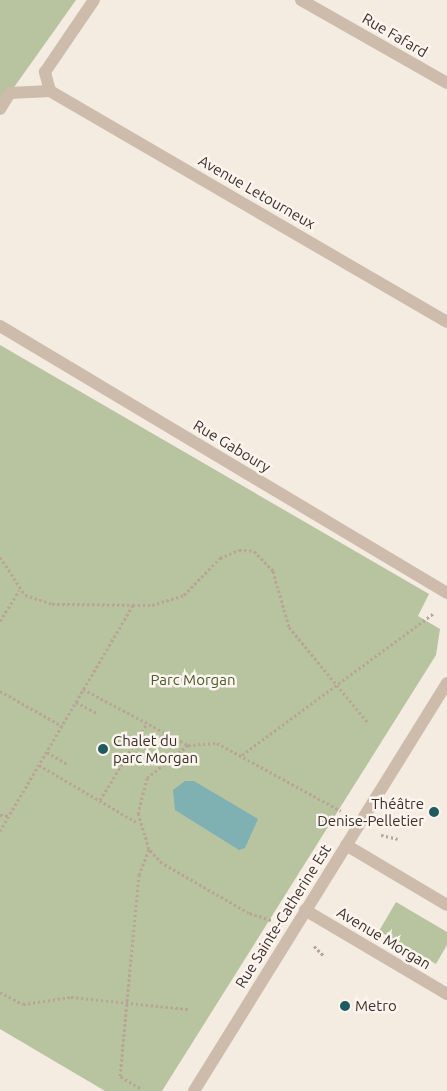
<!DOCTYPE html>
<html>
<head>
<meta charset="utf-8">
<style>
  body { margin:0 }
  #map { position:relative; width:447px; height:1091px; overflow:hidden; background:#f4ebe1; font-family:Ubuntu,sans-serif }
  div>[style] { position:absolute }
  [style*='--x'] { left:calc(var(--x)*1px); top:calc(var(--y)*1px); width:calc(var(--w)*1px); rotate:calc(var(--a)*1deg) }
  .green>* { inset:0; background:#b8c4a0 }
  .water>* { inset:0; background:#7fb0b2 }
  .path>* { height:3px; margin-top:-1.5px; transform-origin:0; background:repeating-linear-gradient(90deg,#b9a596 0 2.5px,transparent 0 5px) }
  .minor>* { height:12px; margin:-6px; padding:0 6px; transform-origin:6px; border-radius:6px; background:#cdbbac }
  .dots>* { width:14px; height:14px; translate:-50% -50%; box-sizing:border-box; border:2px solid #fbf5ee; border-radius:50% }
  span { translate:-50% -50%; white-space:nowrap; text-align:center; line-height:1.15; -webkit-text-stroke:5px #fbf5ee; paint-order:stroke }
  .street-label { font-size:15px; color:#3b302b }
  .park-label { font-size:15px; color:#4a5a2e }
  .poi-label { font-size:15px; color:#3b302b }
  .left { translate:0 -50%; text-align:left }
  .right { translate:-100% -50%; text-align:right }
</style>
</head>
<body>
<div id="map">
  <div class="green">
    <div style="clip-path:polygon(0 0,76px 0,0 107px)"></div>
    <div style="clip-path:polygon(0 345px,429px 594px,418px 616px,440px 629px,436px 655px,162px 1091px,105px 1091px,0 1029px)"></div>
    <div style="clip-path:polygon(396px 902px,447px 932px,447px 945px,436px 964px,379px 931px)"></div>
  </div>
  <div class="water">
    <div style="clip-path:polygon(194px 781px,258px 819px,245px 848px,239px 850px,175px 810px,173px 790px,185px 781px)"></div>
  </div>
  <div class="path">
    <div style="--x:0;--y:557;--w:45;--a:56.7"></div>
    <div style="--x:25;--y:595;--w:28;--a:18"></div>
    <div style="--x:52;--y:604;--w:81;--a:0.7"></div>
    <div style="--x:133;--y:605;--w:262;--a:120.5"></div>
    <div style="--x:133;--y:605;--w:19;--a:0"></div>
    <div style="--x:152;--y:605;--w:34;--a:-17"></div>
    <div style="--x:184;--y:595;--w:52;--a:-45.8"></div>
    <div style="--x:220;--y:558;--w:21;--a:-23"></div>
    <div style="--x:239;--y:550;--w:15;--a:4"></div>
    <div style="--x:254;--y:551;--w:28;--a:46"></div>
    <div style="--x:273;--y:571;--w:58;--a:74.1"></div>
    <div style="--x:289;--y:627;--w:124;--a:50.5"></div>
    <div style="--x:0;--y:621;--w:36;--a:-58"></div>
    <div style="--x:83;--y:689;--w:119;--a:28.1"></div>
    <div style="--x:0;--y:691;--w:71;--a:29.4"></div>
    <div style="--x:76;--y:702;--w:24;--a:28"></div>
    <div style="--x:47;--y:752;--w:23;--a:31"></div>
    <div style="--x:242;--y:755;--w:239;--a:-36.5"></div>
    <div style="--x:39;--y:765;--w:115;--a:30.4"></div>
    <div style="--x:100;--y:800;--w:90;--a:-58.6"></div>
    <div style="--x:0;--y:815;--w:9;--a:6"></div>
    <div style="--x:381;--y:835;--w:17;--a:13"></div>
    <div style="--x:271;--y:920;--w:23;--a:-162"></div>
    <div style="--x:249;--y:913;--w:100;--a:-150.1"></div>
    <div style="--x:162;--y:863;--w:19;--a:-133"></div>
    <div style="--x:149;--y:849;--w:37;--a:-107"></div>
    <div style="--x:138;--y:814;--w:37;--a:-76"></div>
    <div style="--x:147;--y:778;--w:53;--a:-38.8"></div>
    <div style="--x:188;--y:745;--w:29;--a:-4"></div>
    <div style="--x:217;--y:743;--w:141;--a:28.7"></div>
    <div style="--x:314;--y:946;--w:14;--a:45"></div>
    <div style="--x:0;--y:992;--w:26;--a:28"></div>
    <div style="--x:23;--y:1004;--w:49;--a:-8.3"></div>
    <div style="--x:71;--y:997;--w:118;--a:5.9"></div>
    <div style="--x:140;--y:1088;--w:23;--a:-149"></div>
    <div style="--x:120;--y:1076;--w:202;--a:-84.6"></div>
    <div style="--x:139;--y:875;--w:28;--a:-69"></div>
  </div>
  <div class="minor">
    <div style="--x:301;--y:0;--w:168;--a:29.6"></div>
    <div style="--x:50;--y:91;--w:459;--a:30.2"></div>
    <div style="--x:50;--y:91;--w:20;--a:-105"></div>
    <div style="--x:45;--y:72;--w:87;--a:-55.8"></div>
    <div style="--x:0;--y:109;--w:19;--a:-58"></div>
    <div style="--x:10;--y:93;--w:40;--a:-2.9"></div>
    <div style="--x:0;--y:326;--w:521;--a:30.85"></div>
    <div style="--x:346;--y:845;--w:117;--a:30.7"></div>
    <div style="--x:305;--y:910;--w:165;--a:30.6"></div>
    <div style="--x:194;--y:1091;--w:480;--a:-58.2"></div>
  </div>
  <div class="dots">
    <div style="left:103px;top:749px;background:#1f5a5e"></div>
    <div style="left:434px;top:812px;background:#1f5a5e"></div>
    <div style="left:345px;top:1006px;background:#1f5a5e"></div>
  </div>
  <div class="street-label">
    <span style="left:395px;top:35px;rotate:30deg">Rue Fafard</span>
    <span style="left:257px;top:192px;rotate:30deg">Avenue Letourneux</span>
    <span style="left:232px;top:446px;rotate:31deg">Rue Gaboury</span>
    <span style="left:283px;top:916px;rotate:-58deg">Rue Sainte-Catherine Est</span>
    <span style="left:384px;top:938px;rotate:31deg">Avenue Morgan</span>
  </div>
  <div class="park-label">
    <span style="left:193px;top:680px">Parc Morgan</span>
  </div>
  <div class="poi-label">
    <span class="left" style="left:113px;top:749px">Chalet du<br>parc Morgan</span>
    <span class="right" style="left:424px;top:812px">Théâtre<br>Denise-Pelletier</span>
    <span class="left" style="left:355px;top:1006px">Metro</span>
  </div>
</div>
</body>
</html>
